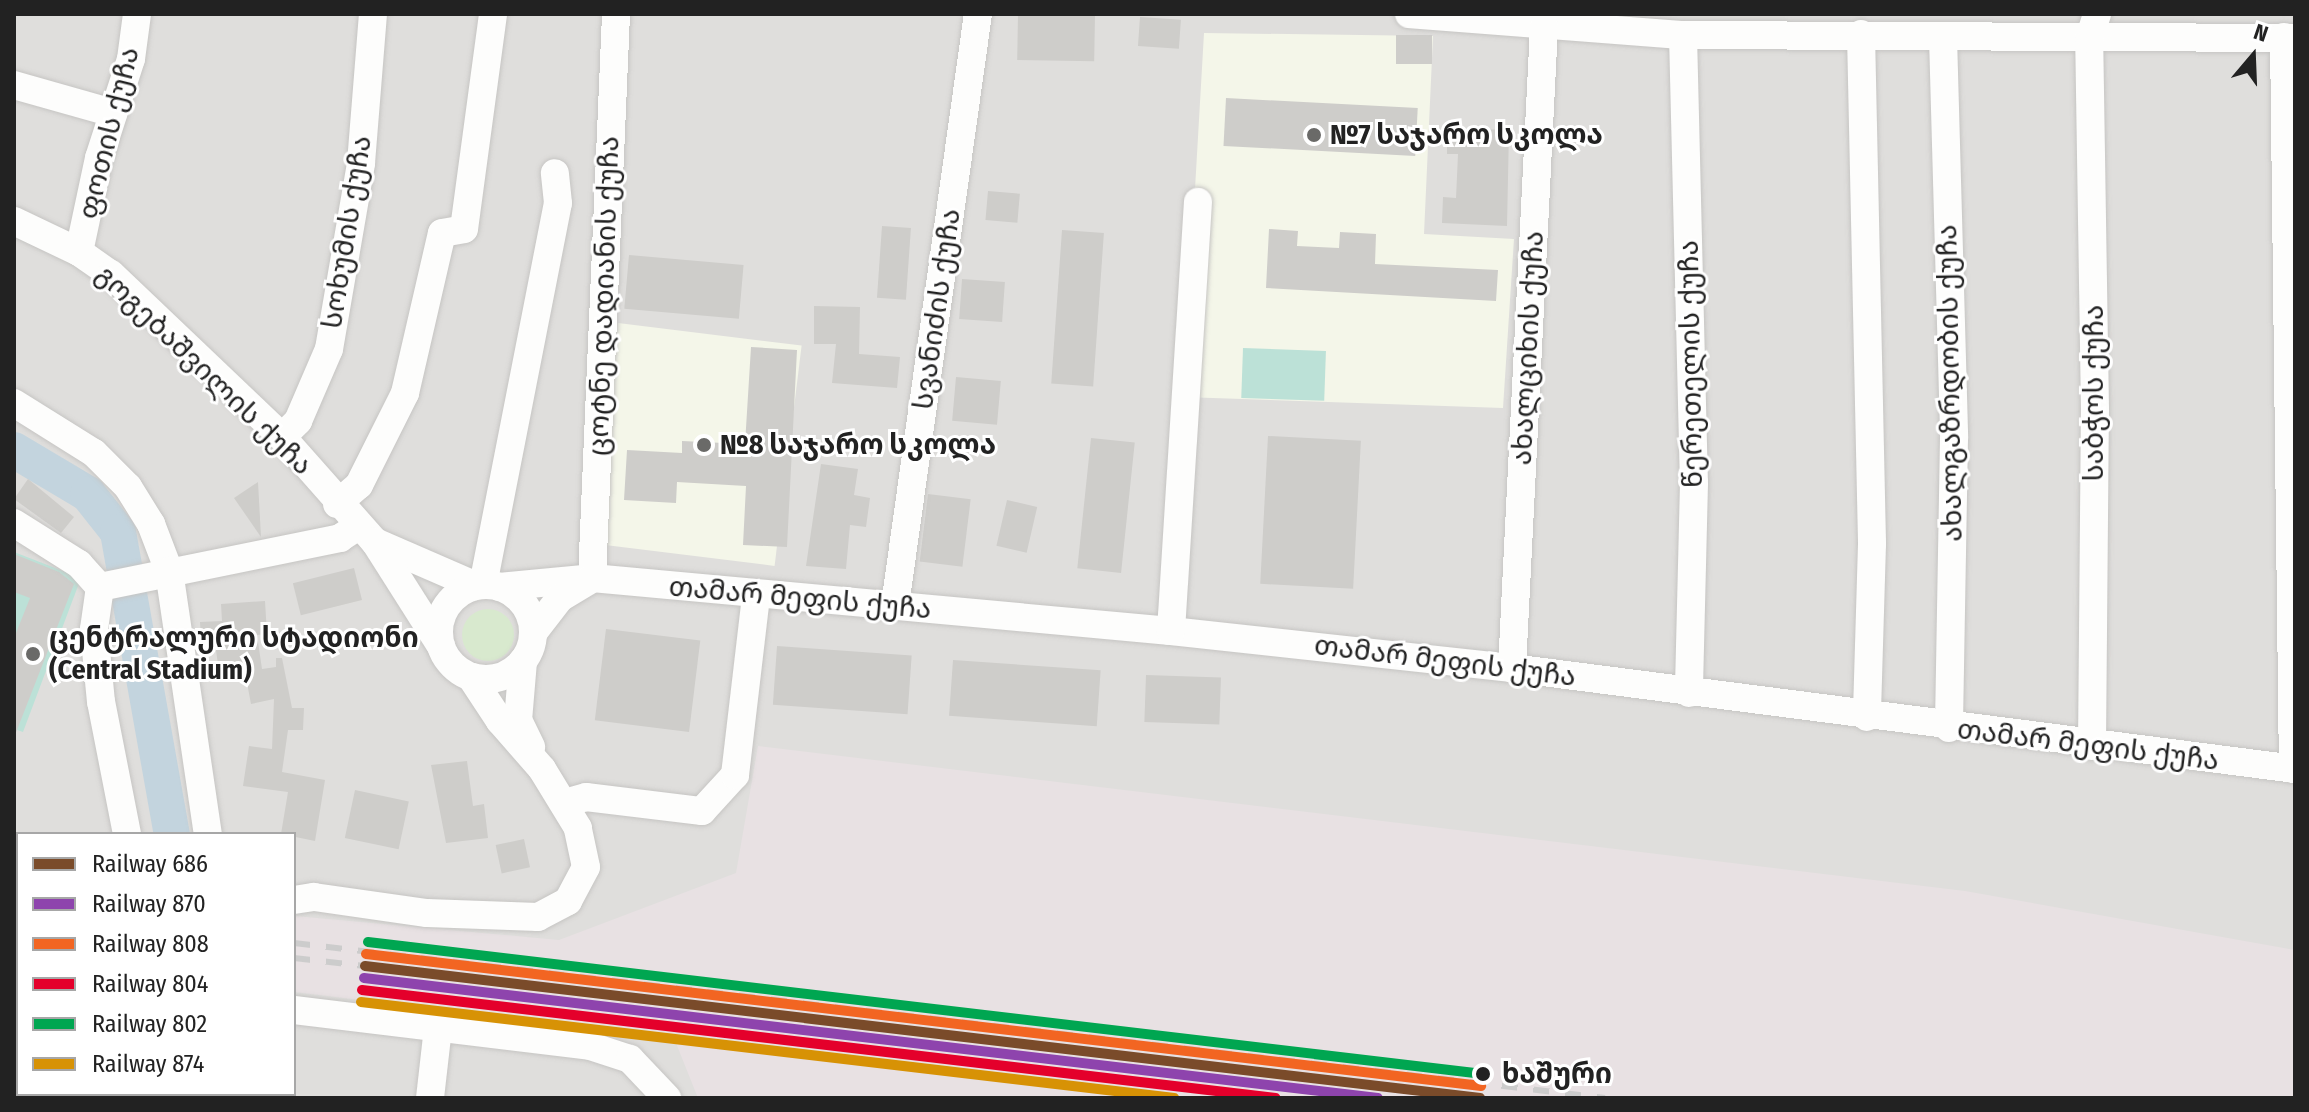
<!DOCTYPE html>
<html>
<head>
<meta charset="utf-8">
<style>
  body { margin:0 }
  #map { position:relative; width:2309px; height:1112px; overflow:hidden; background:#f0efeb; font-family:"Fira Sans Condensed","Noto Sans Georgian",sans-serif }
  div>[style] { position:absolute }
  [style*='--x'] { left:calc(var(--x)*1px); top:calc(var(--y)*1px); width:calc(var(--w)*1px); rotate:calc(var(--a)*1deg) }
  .residential>* { inset:0; background:#dfdedc }
  .industrial>* { inset:0; background:#e8e1e3 }
  .education>* { inset:0; background:#f4f6e9; transform-origin:0 0 }
  .grass>* { inset:0; background:#d8e9ce }
  .round { border-radius:50% }
  .pitch>* { inset:0; background:#bce1d7; transform-origin:0 0 }
  .river>* { height:36px; margin:-18px; padding:0 18px; transform-origin:18px; border-radius:18px; background:#c3d4de }
  .building>* { inset:0; background:#cecdca; transform-origin:0 0 }
  .roads { filter:drop-shadow(0 0 2px #c6c5c3) drop-shadow(0 0 2px #c6c5c3) }
  .minor>* { height:28px; margin:-14px; padding:0 14px; transform-origin:14px; border-radius:14px; background:#fdfdfc }
  .minor>.ring { margin:-14px; padding:0; box-sizing:content-box; background:none; border:28px solid #fdfdfc; border-radius:50% }
  .rail>* { height:6px; margin-top:-3px; transform-origin:0; background:repeating-linear-gradient(90deg,#ccc 0 16px,transparent 0 32px) }
  .rail-1>* { height:10px; margin:-5px; padding:0 5px; transform-origin:5px; border-radius:5px; background:#7a4b2a }
  .rail-2>* { height:10px; margin:-5px; padding:0 5px; transform-origin:5px; border-radius:5px; background:#8e44ad }
  .rail-3>* { height:10px; margin:-5px; padding:0 5px; transform-origin:5px; border-radius:5px; background:#f26522 }
  .rail-4>* { height:10px; margin:-5px; padding:0 5px; transform-origin:5px; border-radius:5px; background:#e4002b }
  .rail-5>* { height:10px; margin:-5px; padding:0 5px; transform-origin:5px; border-radius:5px; background:#00a651 }
  .rail-6>* { height:10px; margin:-5px; padding:0 5px; transform-origin:5px; border-radius:5px; background:#d79205 }
  .dots>* { width:22px; height:22px; translate:-50% -50%; box-sizing:border-box; border:4px solid #fff; border-radius:50% }
  span { translate:-50% -50%; white-space:nowrap; text-align:center; line-height:1.15; -webkit-text-stroke:6px #fff; paint-order:stroke }
  .street-label { font-size:28px; color:#222 }
  .poi-label { font-size:28px; color:#222; font-weight:700 }
  .left { translate:0 -50%; text-align:left }
  .stop-label { font-size:28px; color:#222; font-weight:700 }
  .frame { position:absolute; inset:0; border:16px solid #222; pointer-events:none }
  .legend { position:absolute; left:16px; top:832px; width:280px; height:264px; box-sizing:border-box; background:#fff; border:2px solid #a7a7a7; margin:0; padding:10px 14px; list-style:none; font-size:24px; color:#222 }
  .legend li { display:flex; align-items:center; gap:16px; height:40px }
  .legend b { width:40px; border:2px solid #a7a7a7 }
  .north { position:absolute; left:2213px; top:16px; width:80px; height:80px; -webkit-text-stroke:6px #fff; paint-order:stroke; rotate:19deg; font-size:22px; font-weight:700; line-height:32px; text-align:center; color:#222 }
  .north::after { content:''; display:block; margin:auto; width:28px; height:36px; background:#222; clip-path:polygon(50% 0,100% 100%,50% 72%,0 100%) }
</style>
</head>
<body>
<div id="map">
  <div class="residential">
    <div style="clip-path:polygon(evenodd,14px 14px,2295px 14px,2295px 1098px,14px 1098px,14px 14px,18px 834px,294px 834px,294px 1094px,18px 1094px,18px 834px)"></div>
  </div>
  <div class="industrial">
    <div style="clip-path:polygon(758px 746px,1965px 891px,2295px 950px,2295px 1098px,698px 1098px,674px 1038px,294px 992px,295px 916px,559px 940px,736px 873px)"></div>
  </div>
  <div class="education">
    <div style="clip-path:polygon(1204px 33px,1433px 36px,1424px 234px,1514px 239px,1503px 408px,1183px 397px)"></div>
    <div style="left:618px;top:323px;width:185px;height:222px;rotate:7deg"></div>
  </div>
  <div class="grass">
    <div class="round" style="left:462px;top:609px;width:52px;height:52px"></div>
  </div>
  <div class="pitch">
    <div style="left:1243px;top:348px;width:83px;height:50px;rotate:2deg"></div>
    <div style="clip-path:polygon(14px 552px,81px 578px,23px 732px,14px 729px)"></div>
  </div>
  <div class="river">
    <div style="--x:14;--y:450;--w:86;--a:30.7"></div>
    <div style="--x:88;--y:494;--w:48;--a:51.7"></div>
    <div style="--x:118;--y:532;--w:307;--a:79.9"></div>
    <div style="--x:243;--y:1094;--w:6;--a:45"></div>
  </div>
  <div class="building">
    <div style="left:1018px;top:14px;width:77px;height:46px;rotate:1deg"></div>
    <div style="left:1140px;top:17px;width:41px;height:29px;rotate:4deg"></div>
    <div style="left:1396px;top:35px;width:36px;height:29px"></div>
    <div style="left:1226px;top:98px;width:192px;height:48px;rotate:3deg"></div>
    <div style="clip-path:polygon(1447px 128px,1509px 130px,1507px 226px,1442px 223px,1443px 197px,1456px 198px,1458px 154px,1447px 154px)"></div>
    <div style="left:988px;top:191px;width:32px;height:29px;rotate:5deg"></div>
    <div style="left:882px;top:226px;width:29px;height:72px;rotate:4deg"></div>
    <div style="clip-path:polygon(1269px 229px,1298px 231px,1297px 246px,1339px 248px,1340px 232px,1376px 234px,1375px 264px,1498px 270px,1496px 301px,1266px 288px)"></div>
    <div style="left:1062px;top:230px;width:42px;height:154px;rotate:4deg"></div>
    <div style="left:629px;top:255px;width:115px;height:54px;rotate:5deg"></div>
    <div style="left:962px;top:279px;width:43px;height:40px;rotate:4deg"></div>
    <div style="clip-path:polygon(814px 306px,860px 307px,859px 354px,900px 357px,897px 388px,832px 383px,836px 344px,814px 344px)"></div>
    <div style="clip-path:polygon(751px 347px,797px 350px,787px 547px,743px 545px,746px 486px,677px 482px,676px 503px,624px 500px,627px 450px,682px 453px,682px 441px,745px 444px)"></div>
    <div style="left:956px;top:377px;width:45px;height:44px;rotate:5deg"></div>
    <div style="left:1268px;top:436px;width:93px;height:148px;rotate:3deg"></div>
    <div style="left:1091px;top:438px;width:44px;height:131px;rotate:6deg"></div>
    <div style="clip-path:polygon(821px 464px,858px 469px,854px 495px,870px 498px,866px 527px,850px 525px,846px 569px,806px 566px)"></div>
    <div style="clip-path:polygon(28px 479px,74px 517px,61px 533px,14px 499px)"></div>
    <div style="clip-path:polygon(258px 482px,261px 537px,234px 498px)"></div>
    <div style="left:928px;top:494px;width:43px;height:68px;rotate:7deg"></div>
    <div style="left:1007px;top:500px;width:31px;height:47px;rotate:13deg"></div>
    <div style="clip-path:polygon(14px 554px,59px 572px,74px 584px,15px 735px,14px 638px,30px 598px,14px 592px)"></div>
    <div style="left:354px;top:568px;width:33px;height:63px;rotate:76deg"></div>
    <div style="clip-path:polygon(265px 601px,267px 634px,257px 635px,262px 669px,276px 667px,276px 658px,282px 658px,292px 708px,304px 708px,303px 730px,288px 730px,282px 772px,325px 780px,315px 841px,281px 834px,288px 792px,243px 786px,249px 746px,272px 749px,274px 699px,251px 704px,244px 667px,219px 671px,214px 637px,201px 638px,200px 622px,222px 621px,221px 604px)"></div>
    <div style="left:606px;top:629px;width:95px;height:92px;rotate:7deg"></div>
    <div style="left:777px;top:646px;width:135px;height:59px;rotate:4deg"></div>
    <div style="left:953px;top:660px;width:148px;height:56px;rotate:4deg"></div>
    <div style="left:1146px;top:675px;width:75px;height:47px;rotate:2deg"></div>
    <div style="clip-path:polygon(467px 761px,473px 806px,484px 804px,488px 838px,446px 843px,431px 765px)"></div>
    <div style="left:355px;top:790px;width:55px;height:49px;rotate:12deg"></div>
    <div style="left:524px;top:839px;width:29px;height:29px;rotate:78deg"></div>
  </div>
  <div class="roads">
    <div class="minor">
      <div style="--x:1409;--y:14;--w:275;--a:4.4"></div>
      <div style="--x:1683;--y:35;--w:612;--a:0.28"></div>
      <div style="--x:1861;--y:34;--w:510;--a:88.76"></div>
      <div style="--x:1872;--y:544;--w:173;--a:91.7"></div>
      <div style="--x:1683;--y:35;--w:448;--a:88.6"></div>
      <div style="--x:1694;--y:483;--w:210;--a:91.4"></div>
      <div style="--x:1943;--y:37;--w:401;--a:88.4"></div>
      <div style="--x:1954;--y:438;--w:290;--a:91"></div>
      <div style="--x:2284;--y:37;--w:732;--a:89.3"></div>
      <div style="--x:14;--y:85;--w:103;--a:15.8"></div>
      <div style="--x:14;--y:221;--w:72;--a:25.5"></div>
      <div style="--x:79;--y:252;--w:39;--a:35"></div>
      <div style="--x:111;--y:274;--w:236;--a:43.6"></div>
      <div style="--x:282;--y:437;--w:140;--a:48.5"></div>
      <div style="--x:375;--y:542;--w:110;--a:23.5"></div>
      <div style="--x:79;--y:252;--w:96;--a:-78"></div>
      <div style="--x:99;--y:158;--w:104;--a:-72.1"></div>
      <div style="--x:131;--y:59;--w:45;--a:-82.4"></div>
      <div style="--x:14;--y:403;--w:94;--a:32"></div>
      <div style="--x:94;--y:453;--w:48;--a:45"></div>
      <div style="--x:128;--y:487;--w:44;--a:58.1"></div>
      <div style="--x:151;--y:524;--w:50;--a:69"></div>
      <div style="--x:169;--y:571;--w:266;--a:81.6"></div>
      <div style="--x:282;--y:437;--w:23;--a:-45"></div>
      <div style="--x:298;--y:421;--w:78;--a:-66.7"></div>
      <div style="--x:329;--y:349;--w:189;--a:-80.2"></div>
      <div style="--x:361;--y:163;--w:149;--a:-85.4"></div>
      <div style="--x:337;--y:504;--w:29;--a:-41"></div>
      <div style="--x:359;--y:485;--w:103;--a:-63.4"></div>
      <div style="--x:405;--y:393;--w:164;--a:-77"></div>
      <div style="--x:442;--y:233;--w:22;--a:-10"></div>
      <div style="--x:464;--y:229;--w:217;--a:-82.3"></div>
      <div style="--x:14;--y:523;--w:77;--a:32.2"></div>
      <div style="--x:79;--y:564;--w:31;--a:48"></div>
      <div style="--x:375;--y:542;--w:123;--a:57.6"></div>
      <div style="--x:592;--y:578;--w:565;--a:-87.56"></div>
      <div style="--x:483;--y:585;--w:389;--a:-78.9"></div>
      <div style="--x:558;--y:203;--w:30;--a:-96"></div>
      <div class="ring" style="left:439px;top:585px;width:66px;height:66px"></div>
      <div style="--x:499;--y:587;--w:93;--a:-5.5"></div>
      <div style="--x:592;--y:578;--w:581;--a:5.23"></div>
      <div style="--x:1171;--y:631;--w:343;--a:6.2"></div>
      <div style="--x:1512;--y:668;--w:789;--a:7.35"></div>
      <div style="--x:895;--y:605;--w:597;--a:-82.01"></div>
      <div style="--x:1171;--y:631;--w:430;--a:-86.4"></div>
      <div style="--x:533;--y:633;--w:44;--a:-52.4"></div>
      <div style="--x:560;--y:598;--w:33;--a:-31"></div>
      <div style="--x:523;--y:661;--w:59;--a:94.8"></div>
      <div style="--x:518;--y:720;--w:30;--a:64"></div>
      <div style="--x:1512;--y:668;--w:642;--a:-87.14"></div>
      <div style="--x:2092;--y:746;--w:336;--a:-89.5"></div>
      <div style="--x:2095;--y:410;--w:371;--a:-90.9"></div>
      <div style="--x:2089;--y:39;--w:26;--a:-72"></div>
      <div style="--x:565;--y:803;--w:22;--a:-16"></div>
      <div style="--x:586;--y:797;--w:117;--a:6.9"></div>
      <div style="--x:702;--y:811;--w:49;--a:-47.5"></div>
      <div style="--x:735;--y:775;--w:179;--a:-83.3"></div>
      <div style="--x:127;--y:834;--w:135;--a:-101.1"></div>
      <div style="--x:101;--y:702;--w:73;--a:-95.5"></div>
      <div style="--x:94;--y:629;--w:42;--a:-81.9"></div>
      <div style="--x:100;--y:587;--w:245;--a:-11.5"></div>
      <div style="--x:340;--y:538;--w:20;--a:-33"></div>
      <div style="--x:14;--y:862;--w:4;--a:0"></div>
      <div style="--x:294;--y:900;--w:20;--a:-9"></div>
      <div style="--x:314;--y:897;--w:114;--a:8.1"></div>
      <div style="--x:427;--y:913;--w:111;--a:2.1"></div>
      <div style="--x:538;--y:917;--w:34;--a:-28"></div>
      <div style="--x:568;--y:901;--w:38;--a:-62"></div>
      <div style="--x:586;--y:867;--w:40;--a:-102"></div>
      <div style="--x:578;--y:828;--w:69;--a:-121.4"></div>
      <div style="--x:542;--y:769;--w:64;--a:-131.2"></div>
      <div style="--x:500;--y:721;--w:53;--a:-123.4"></div>
      <div style="--x:14;--y:1009;--w:4;--a:14"></div>
      <div style="--x:294;--y:1010;--w:298;--a:6.9"></div>
      <div style="--x:590;--y:1046;--w:42;--a:18"></div>
      <div style="--x:630;--y:1059;--w:54;--a:46.5"></div>
      <div style="--x:208;--y:1094;--w:5;--a:53"></div>
      <div style="--x:116;--y:1098;--w:4;--a:-90"></div>
      <div style="--x:430;--y:1098;--w:70;--a:-83.5"></div>
    </div>
  </div>
  <div class="rail">
    <div style="--x:294;--y:943;--w:1320;--a:6.74"></div>
    <div style="--x:294;--y:958;--w:71;--a:6.4"></div>
  </div>
  <div class="rail-1">
    <div style="--x:365;--y:966;--w:1123;--a:6.75"></div>
  </div>
  <div class="rail-2">
    <div style="--x:364;--y:978;--w:1021;--a:6.75"></div>
  </div>
  <div class="rail-3">
    <div style="--x:366;--y:954;--w:1123;--a:6.75"></div>
  </div>
  <div class="rail-4">
    <div style="--x:362;--y:990;--w:920;--a:6.74"></div>
  </div>
  <div class="rail-5">
    <div style="--x:368;--y:942;--w:1123;--a:6.75"></div>
  </div>
  <div class="rail-6">
    <div style="--x:361;--y:1002;--w:819;--a:6.73"></div>
  </div>
  <div class="dots">
    <div style="left:1314px;top:135px;background:#6a6a68"></div>
    <div style="left:704px;top:445px;background:#6a6a68"></div>
    <div style="left:33px;top:654px;background:#6a6a68"></div>
    <div style="left:1483px;top:1074px;background:#222"></div>
  </div>
  <div class="street-label">
    <span style="left:109px;top:133px;rotate:-76deg">ფოთის ქუჩა</span>
    <span style="left:347px;top:232px;rotate:-81deg">სოხუმის ქუჩა</span>
    <span style="left:604px;top:296px;rotate:-88deg">ცოტნე დადიანის ქუჩა</span>
    <span style="left:937px;top:309px;rotate:-82deg">სვანიძის ქუჩა</span>
    <span style="left:1528px;top:348px;rotate:-87deg">ახალციხის ქუჩა</span>
    <span style="left:1691px;top:364px;rotate:-91deg">წერეთელის ქუჩა</span>
    <span style="left:204px;top:370px;rotate:44deg">გოგებაშვილის ქუჩა</span>
    <span style="left:1950px;top:383px;rotate:-91deg">ახალგაზრდობის ქუჩა</span>
    <span style="left:2094px;top:393px;rotate:-90deg">საბჭოს ქუჩა</span>
    <span style="left:800px;top:598px;rotate:5deg">თამარ მეფის ქუჩა</span>
    <span style="left:1445px;top:661px;rotate:7deg">თამარ მეფის ქუჩა</span>
    <span style="left:2088px;top:745px;rotate:7deg">თამარ მეფის ქუჩა</span>
  </div>
  <div class="poi-label">
    <span class="left" style="left:1330px;top:135px">№7 საჯარო სკოლა</span>
    <span class="left" style="left:720px;top:445px">№8 საჯარო სკოლა</span>
    <span class="left" style="left:49px;top:654px">ცენტრალური სტადიონი<br>(Central Stadium)</span>
  </div>
  <div class="stop-label">
    <span class="left" style="left:1502px;top:1074px">ხაშური</span>
  </div>
  <div class="frame"></div>
  <ul class="legend">
  <li><b style="height:10px;background:#7a4b2a"></b>Railway 686</li>
  <li><b style="height:10px;background:#8e44ad"></b>Railway 870</li>
  <li><b style="height:10px;background:#f26522"></b>Railway 808</li>
  <li><b style="height:10px;background:#e4002b"></b>Railway 804</li>
  <li><b style="height:10px;background:#00a651"></b>Railway 802</li>
  <li><b style="height:10px;background:#d79205"></b>Railway 874</li>
  </ul>
  <div class="north">N</div>
</div>
</body>
</html>
